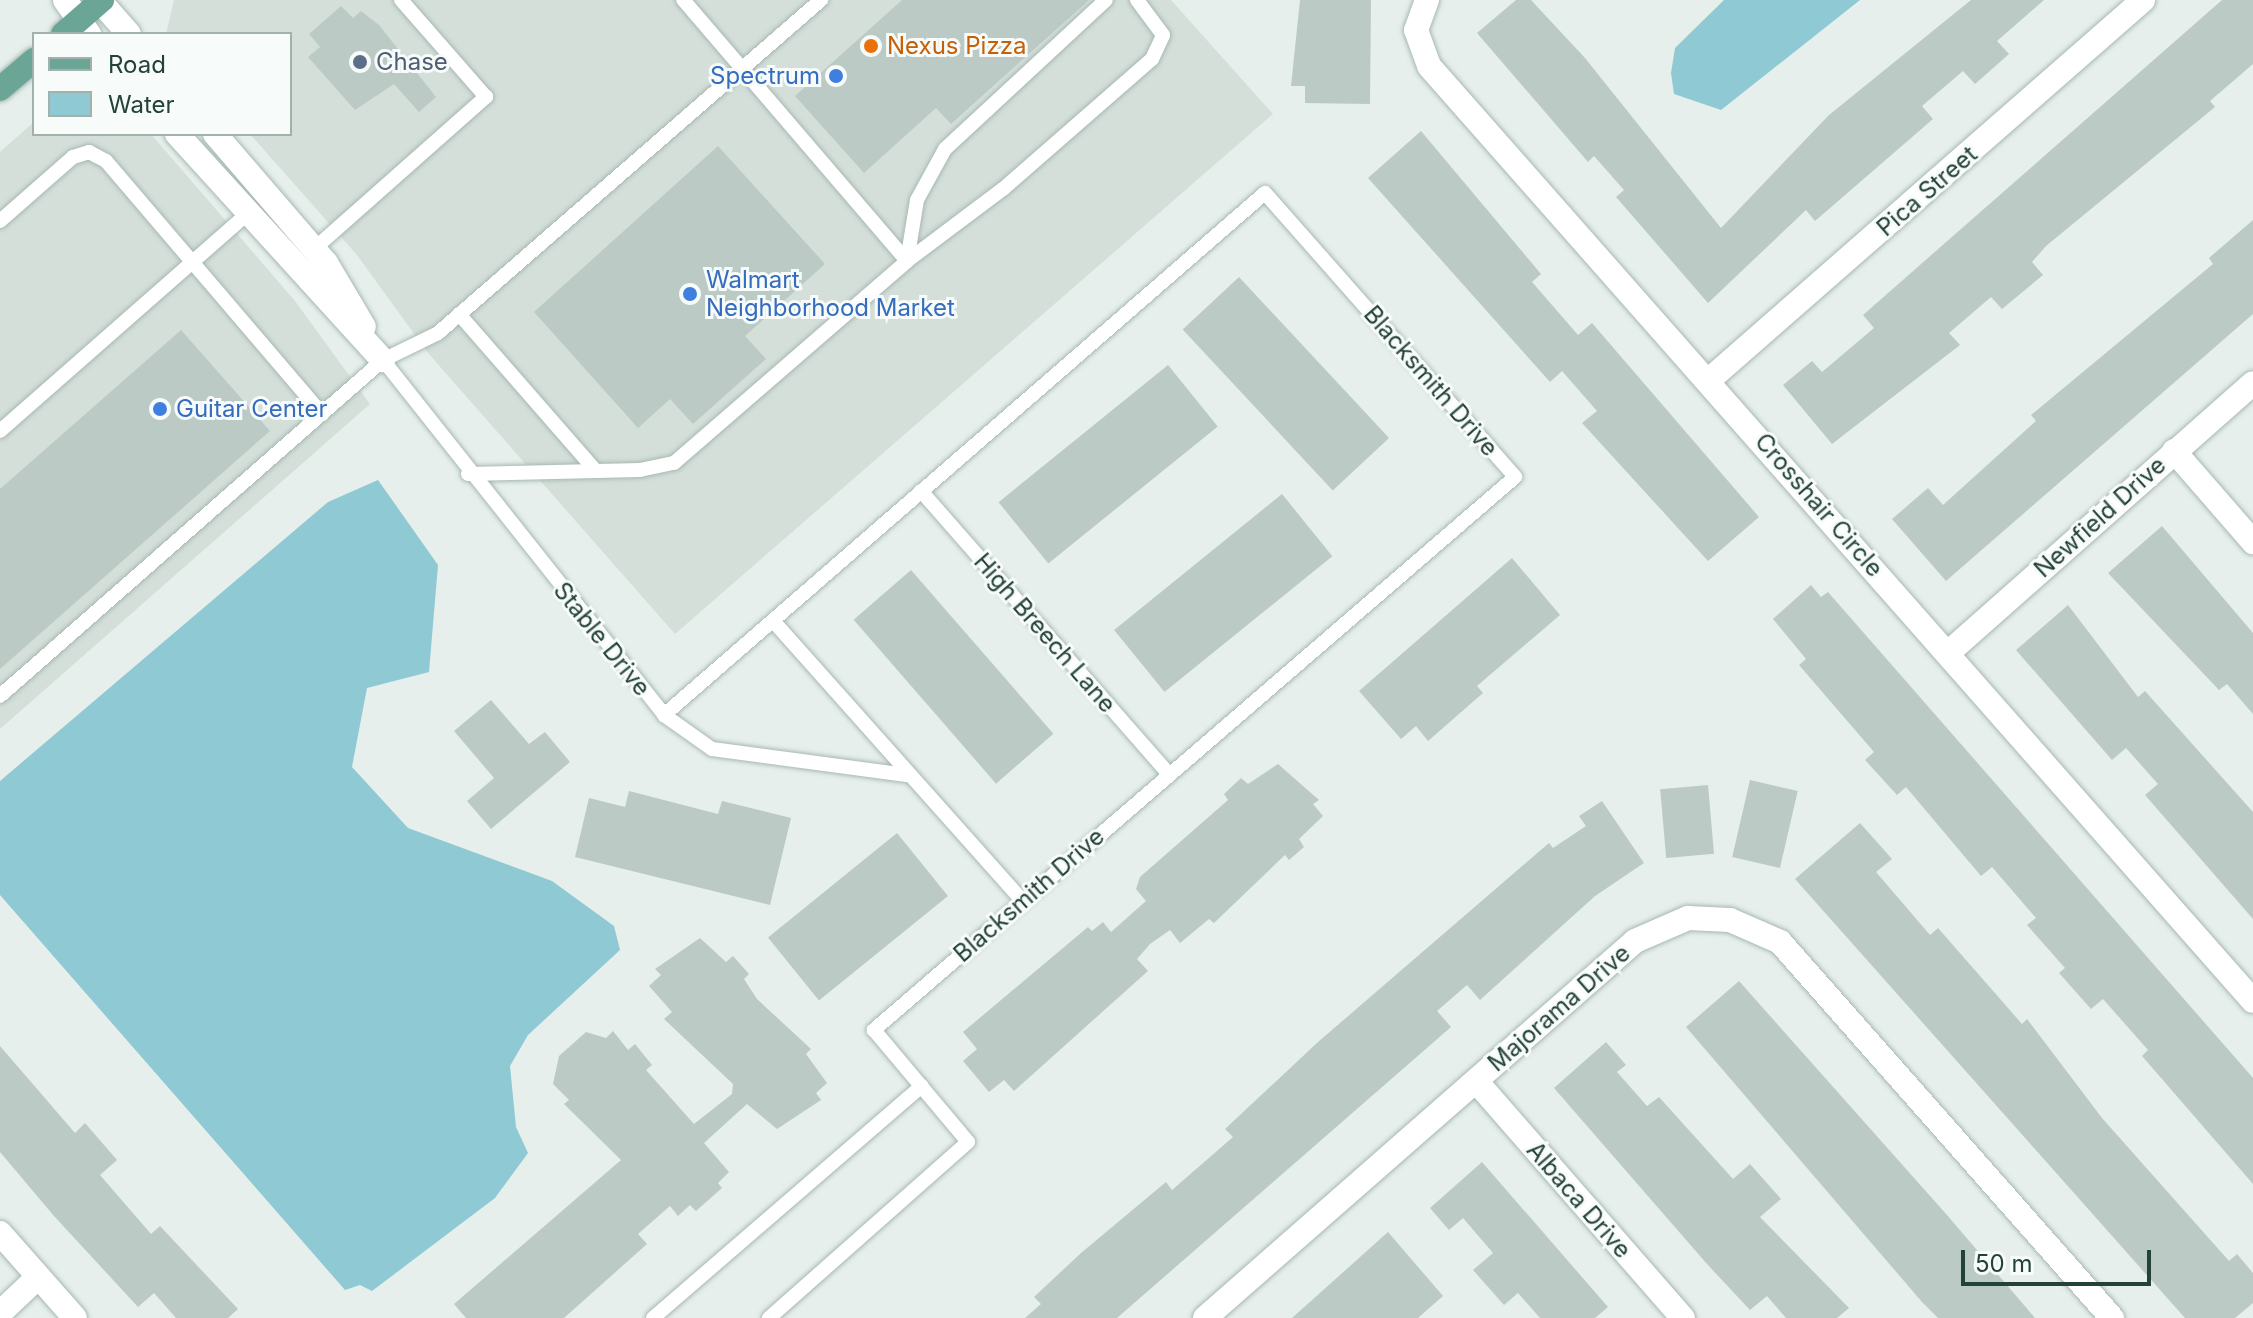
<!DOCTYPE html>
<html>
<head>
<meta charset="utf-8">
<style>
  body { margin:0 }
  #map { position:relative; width:2253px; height:1318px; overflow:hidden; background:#e6efeb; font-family:Inter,sans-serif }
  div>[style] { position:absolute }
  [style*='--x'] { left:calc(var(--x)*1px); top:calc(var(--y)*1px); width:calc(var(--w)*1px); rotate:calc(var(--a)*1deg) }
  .built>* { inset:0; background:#d4dfda }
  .water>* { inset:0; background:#8ec9d4 }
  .building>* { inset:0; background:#bbcac4; transform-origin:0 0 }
  .roads { filter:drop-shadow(0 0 2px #a8b8b2) drop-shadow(0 0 2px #a8b8b2) }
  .service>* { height:14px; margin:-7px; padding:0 7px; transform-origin:7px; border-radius:7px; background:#fff }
  .minor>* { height:24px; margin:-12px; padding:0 12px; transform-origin:12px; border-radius:12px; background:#fff }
  .primary>* { height:24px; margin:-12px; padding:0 12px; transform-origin:12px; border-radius:12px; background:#6aa596 }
  .dots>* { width:22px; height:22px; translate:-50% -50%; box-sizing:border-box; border:4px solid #f7fbf9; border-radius:50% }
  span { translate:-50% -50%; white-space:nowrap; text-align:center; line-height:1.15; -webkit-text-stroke:6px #f7fbf9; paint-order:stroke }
  .food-label { font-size:24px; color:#c56008 }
  .left { translate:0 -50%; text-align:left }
  .service-label { font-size:24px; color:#4e5e75 }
  .shop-label { font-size:24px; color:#366cbe }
  .right { translate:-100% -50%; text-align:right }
  .street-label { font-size:24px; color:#24423a }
  .legend { position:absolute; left:32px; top:32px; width:260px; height:104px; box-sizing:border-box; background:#f7fbf9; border:2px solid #a3b1ad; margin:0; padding:10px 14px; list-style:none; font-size:24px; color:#24423a }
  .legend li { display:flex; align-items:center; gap:16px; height:40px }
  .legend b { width:40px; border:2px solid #a3b1ad }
  .scale { position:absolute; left:1961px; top:1250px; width:190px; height:36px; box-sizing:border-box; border:4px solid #24423a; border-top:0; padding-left:10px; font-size:24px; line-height:28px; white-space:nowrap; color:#24423a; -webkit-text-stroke:6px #f7fbf9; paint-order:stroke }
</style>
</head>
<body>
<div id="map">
  <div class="built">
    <div style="clip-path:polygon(174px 0,1171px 0,1273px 114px,675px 634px,428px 353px,357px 255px,250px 134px,290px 134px,290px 34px,166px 34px)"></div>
    <div style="clip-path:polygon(34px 122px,34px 134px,151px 134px,295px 301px,370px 404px,0 729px,0 152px)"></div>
  </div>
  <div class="water">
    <div style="clip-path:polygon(1724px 0,1860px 0,1721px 110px,1674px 94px,1671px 73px,1675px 48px)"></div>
    <div style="clip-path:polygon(378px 480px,438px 565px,429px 672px,367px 688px,352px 767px,408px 828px,552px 881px,614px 926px,620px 950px,528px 1035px,510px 1066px,516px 1127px,528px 1153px,495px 1198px,372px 1291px,360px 1285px,345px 1290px,0 895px,0 781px,328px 502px)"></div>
  </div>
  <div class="building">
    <div style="clip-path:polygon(902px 0,1089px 0,951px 124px,936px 108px,864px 173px,795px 96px)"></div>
    <div style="clip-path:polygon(1300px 0,1371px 0,1370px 104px,1305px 103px,1305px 86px,1291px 86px)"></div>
    <div style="clip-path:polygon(1516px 0,1531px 0,1585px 58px,1721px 228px,1829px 115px,1971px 0,2044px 0,1997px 41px,2009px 54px,1975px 84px,1963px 71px,1922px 106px,1933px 119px,1815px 221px,1806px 210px,1708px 303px,1616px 197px,1624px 190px,1594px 156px,1588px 162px,1477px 33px)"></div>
    <div style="clip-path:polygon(2222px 0,2253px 0,2253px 64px,2210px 101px,2215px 107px,2046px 246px,2032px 262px,2043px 275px,2002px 309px,1991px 297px,1949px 333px,1960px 345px,1832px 444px,1783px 385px,1812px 361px,1822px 372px,1874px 328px,1863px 315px)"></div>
    <div style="clip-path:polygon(341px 6px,353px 18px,361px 11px,379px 25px,436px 97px,419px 112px,394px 84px,355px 110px,308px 57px,320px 47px,309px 34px)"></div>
    <div style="clip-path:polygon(1421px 131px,1541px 274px,1532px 282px,1578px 335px,1592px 323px,1759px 517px,1708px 561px,1582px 423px,1597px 411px,1562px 371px,1550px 382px,1368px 178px)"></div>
    <div style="clip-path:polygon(718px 146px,825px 264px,745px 336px,766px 359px,693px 424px,670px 399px,638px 428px,534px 312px)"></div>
    <div style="clip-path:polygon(2253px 220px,2253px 314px,1946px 581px,1892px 519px,1928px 488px,1943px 505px,2036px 421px,2031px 415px,2213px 264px,2209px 258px)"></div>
    <div style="left:1239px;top:277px;width:220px;height:77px;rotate:47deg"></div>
    <div style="clip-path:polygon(181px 330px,270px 431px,0 669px,0 489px)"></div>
    <div style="left:1168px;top:365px;width:79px;height:218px;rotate:51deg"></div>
    <div style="left:1282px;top:494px;width:80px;height:216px;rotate:51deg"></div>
    <div style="clip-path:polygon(2162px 526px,2253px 633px,2253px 714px,2227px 684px,2219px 690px,2108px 573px)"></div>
    <div style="clip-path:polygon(1512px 558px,1560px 615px,1477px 686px,1483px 693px,1428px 741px,1416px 726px,1401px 739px,1359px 691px)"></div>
    <div style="left:911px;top:570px;width:217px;height:76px;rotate:49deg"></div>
    <div style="clip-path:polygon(1811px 585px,1821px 597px,1828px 592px,2253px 1078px,2253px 1184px,2142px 1056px,2148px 1050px,2103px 999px,2091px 1009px,2059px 973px,2065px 968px,2027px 925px,2036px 918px,1992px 867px,1981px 876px,1906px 787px,1897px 795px,1865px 760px,1874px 752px,1799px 665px,1806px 659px,1773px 619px)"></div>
    <div style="clip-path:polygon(2068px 605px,2138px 697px,2145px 691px,2253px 812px,2253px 919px,2145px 795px,2158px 784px,2126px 748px,2112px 760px,2016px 650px)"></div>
    <div style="clip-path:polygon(491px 700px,529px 744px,545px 732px,570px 762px,491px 829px,467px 801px,494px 778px,454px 731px)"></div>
    <div style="clip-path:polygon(1278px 764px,1319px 800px,1313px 804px,1323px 816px,1299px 839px,1304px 847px,1289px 860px,1285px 855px,1214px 923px,1209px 919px,1180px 943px,1170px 930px,1150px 944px,1137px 959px,1148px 971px,1014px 1091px,1004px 1080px,989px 1092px,963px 1061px,977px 1049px,963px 1032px,1088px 927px,1092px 931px,1103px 922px,1111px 932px,1146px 901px,1136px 889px,1140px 877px,1228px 800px,1224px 794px,1241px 778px,1248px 784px)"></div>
    <div style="left:1750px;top:780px;width:49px;height:79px;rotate:13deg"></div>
    <div style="left:1708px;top:785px;width:69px;height:48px;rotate:85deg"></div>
    <div style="clip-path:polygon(629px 791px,718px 814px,722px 801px,791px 818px,770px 905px,575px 857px,589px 798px,625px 807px)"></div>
    <div style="clip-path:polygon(1602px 801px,1644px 863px,1595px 896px,1480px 1000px,1467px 985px,1437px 1011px,1451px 1027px,1117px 1318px,1025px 1318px,1041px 1304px,1034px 1297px,1081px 1253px,1166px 1182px,1172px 1190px,1233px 1137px,1225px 1129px,1318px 1042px,1549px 843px,1553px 848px,1586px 826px,1579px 816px)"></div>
    <div style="clip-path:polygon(1860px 823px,1892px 859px,1876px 872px,1930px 935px,1938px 928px,2022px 1024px,2027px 1019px,2102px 1118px,2229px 1261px,2237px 1254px,2253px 1273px,2253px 1303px,2235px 1318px,2185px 1318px,1795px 879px)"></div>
    <div style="left:897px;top:833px;width:81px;height:166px;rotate:51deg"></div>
    <div style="clip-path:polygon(700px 938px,726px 962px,733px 956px,749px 974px,744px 979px,757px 999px,811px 1049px,806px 1054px,827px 1083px,816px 1093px,821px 1100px,777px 1129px,747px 1104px,704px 1143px,729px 1172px,718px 1183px,722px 1188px,696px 1211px,690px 1205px,678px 1216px,670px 1206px,638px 1234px,647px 1244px,564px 1318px,466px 1318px,454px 1304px,621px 1160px,564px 1104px,569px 1100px,553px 1084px,559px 1056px,586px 1032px,606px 1038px,613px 1031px,628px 1050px,635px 1044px,652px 1065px,646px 1070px,694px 1124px,732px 1094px,733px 1084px,664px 1019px,672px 1012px,649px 986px,661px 975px,655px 969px)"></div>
    <div style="clip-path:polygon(1739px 981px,1947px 1215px,2035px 1318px,1938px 1318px,1922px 1302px,1686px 1027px)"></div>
    <div style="clip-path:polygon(1606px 1042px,1626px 1065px,1617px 1072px,1647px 1106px,1659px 1097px,1733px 1179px,1750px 1164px,1781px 1199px,1760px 1217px,1849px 1308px,1837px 1318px,1786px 1318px,1767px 1296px,1750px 1310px,1707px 1264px,1554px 1088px)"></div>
    <div style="clip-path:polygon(0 1046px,75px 1133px,85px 1123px,117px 1160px,100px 1175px,151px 1234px,160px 1226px,238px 1309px,228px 1318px,176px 1318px,154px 1293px,138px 1307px,54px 1216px,0 1152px)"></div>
    <div style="clip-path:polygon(1482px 1162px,1608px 1307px,1595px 1318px,1540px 1318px,1518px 1293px,1504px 1305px,1473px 1270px,1493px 1253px,1463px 1218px,1449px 1230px,1430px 1208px)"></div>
    <div style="clip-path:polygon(1388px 1232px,1443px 1296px,1418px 1318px,1292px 1318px)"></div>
  </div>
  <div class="roads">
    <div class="service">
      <div style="--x:0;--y:221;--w:97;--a:-41.2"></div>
      <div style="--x:73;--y:157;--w:17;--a:-17"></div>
      <div style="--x:89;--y:152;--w:19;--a:28"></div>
      <div style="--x:106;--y:161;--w:333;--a:49.5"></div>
      <div style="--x:314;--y:249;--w:230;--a:-41.5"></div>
      <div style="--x:486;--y:97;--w:129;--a:-131.2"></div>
      <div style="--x:907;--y:261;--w:120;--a:-36.9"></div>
      <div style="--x:1003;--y:189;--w:198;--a:-41.1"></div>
      <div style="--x:1152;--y:59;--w:26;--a:-65"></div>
      <div style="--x:1163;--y:35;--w:44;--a:-126.6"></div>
      <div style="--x:907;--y:261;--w:62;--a:-80.7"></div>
      <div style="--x:917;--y:200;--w:58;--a:-61.2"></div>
      <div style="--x:945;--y:149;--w:219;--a:-42.8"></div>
      <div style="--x:459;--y:314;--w:206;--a:48.9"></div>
      <div style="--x:383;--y:360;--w:453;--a:51.6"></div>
      <div style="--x:664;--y:715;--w:59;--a:35.3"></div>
      <div style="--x:712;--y:749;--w:198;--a:7.6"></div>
      <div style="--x:0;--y:431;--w:330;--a:-41.3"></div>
      <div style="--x:468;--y:474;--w:172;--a:-1.3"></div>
      <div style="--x:640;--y:470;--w:35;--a:-12"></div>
      <div style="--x:674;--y:463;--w:308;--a:-40.9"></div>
      <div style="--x:907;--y:261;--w:344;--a:-130.6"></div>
      <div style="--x:921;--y:491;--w:376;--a:48.8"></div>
      <div style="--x:775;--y:623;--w:373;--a:48.3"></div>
      <div style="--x:0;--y:696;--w:509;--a:-41.26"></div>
      <div style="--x:383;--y:360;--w:61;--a:-26.1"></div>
      <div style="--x:438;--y:333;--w:508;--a:-41.01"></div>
      <div style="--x:664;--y:715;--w:796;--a:-40.98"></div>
      <div style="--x:1265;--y:193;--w:378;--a:48.6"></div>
      <div style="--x:1515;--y:477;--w:847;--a:139.22"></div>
      <div style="--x:874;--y:1030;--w:146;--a:50"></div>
      <div style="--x:968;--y:1142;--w:266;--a:138.5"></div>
      <div style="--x:653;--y:1318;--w:355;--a:-40.8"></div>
    </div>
    <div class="minor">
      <div style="--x:65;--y:0;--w:42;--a:54.8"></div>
      <div style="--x:99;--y:0;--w:45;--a:48.6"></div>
      <div style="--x:1427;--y:0;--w:32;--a:110"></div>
      <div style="--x:1416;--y:30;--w:38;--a:70"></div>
      <div style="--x:1429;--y:66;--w:1246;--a:48.61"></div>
      <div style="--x:177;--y:134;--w:306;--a:47.7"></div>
      <div style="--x:215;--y:134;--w:170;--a:49.3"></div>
      <div style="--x:326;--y:263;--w:74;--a:59.3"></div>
      <div style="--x:1709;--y:380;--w:577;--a:-41.2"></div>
      <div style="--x:2174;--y:451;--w:121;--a:49"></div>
      <div style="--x:1948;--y:653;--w:407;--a:-41.5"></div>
      <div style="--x:1476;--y:1081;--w:315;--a:48.9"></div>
      <div style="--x:0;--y:1233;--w:113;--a:48.6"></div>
      <div style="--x:0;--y:1313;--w:52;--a:-43.5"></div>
      <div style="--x:1205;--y:1318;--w:572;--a:-41.24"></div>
      <div style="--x:1635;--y:941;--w:58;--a:-23.5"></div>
      <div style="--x:1688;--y:918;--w:42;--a:2.7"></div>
      <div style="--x:1730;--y:920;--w:55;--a:23.7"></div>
      <div style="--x:1780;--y:942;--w:502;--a:48.56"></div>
    </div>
    <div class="primary">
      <div style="--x:63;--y:34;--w:52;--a:-41.1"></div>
      <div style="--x:0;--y:89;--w:45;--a:-40.5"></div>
    </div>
  </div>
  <div class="dots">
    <div style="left:871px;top:46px;background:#e8710a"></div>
    <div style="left:360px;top:62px;background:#5c6f8a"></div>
    <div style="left:836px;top:76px;background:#3f7fe0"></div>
    <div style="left:690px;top:294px;background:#3f7fe0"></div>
    <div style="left:160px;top:409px;background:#3f7fe0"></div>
  </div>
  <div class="food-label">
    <span class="left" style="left:887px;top:46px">Nexus Pizza</span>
  </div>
  <div class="service-label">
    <span class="left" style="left:376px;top:62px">Chase</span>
  </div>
  <div class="shop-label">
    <span class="right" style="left:820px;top:76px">Spectrum</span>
    <span class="left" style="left:706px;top:294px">Walmart<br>Neighborhood Market</span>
    <span class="left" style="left:176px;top:409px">Guitar Center</span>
  </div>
  <div class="street-label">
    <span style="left:1927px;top:191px;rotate:-41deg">Pica Street</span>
    <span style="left:1431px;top:381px;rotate:49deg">Blacksmith Drive</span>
    <span style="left:1819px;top:505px;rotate:49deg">Crosshair Circle</span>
    <span style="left:2100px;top:517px;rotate:-42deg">Newfield Drive</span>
    <span style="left:1045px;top:633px;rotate:49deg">High Breech Lane</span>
    <span style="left:602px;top:639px;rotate:51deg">Stable Drive</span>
    <span style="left:1029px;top:895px;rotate:-41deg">Blacksmith Drive</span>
    <span style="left:1559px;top:1008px;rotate:-41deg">Majorama Drive</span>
    <span style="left:1579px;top:1200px;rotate:49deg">Albaca Drive</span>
  </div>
  <ul class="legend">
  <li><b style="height:10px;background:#6aa596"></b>Road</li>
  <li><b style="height:22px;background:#8ec9d4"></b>Water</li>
  </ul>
  <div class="scale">50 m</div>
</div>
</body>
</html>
